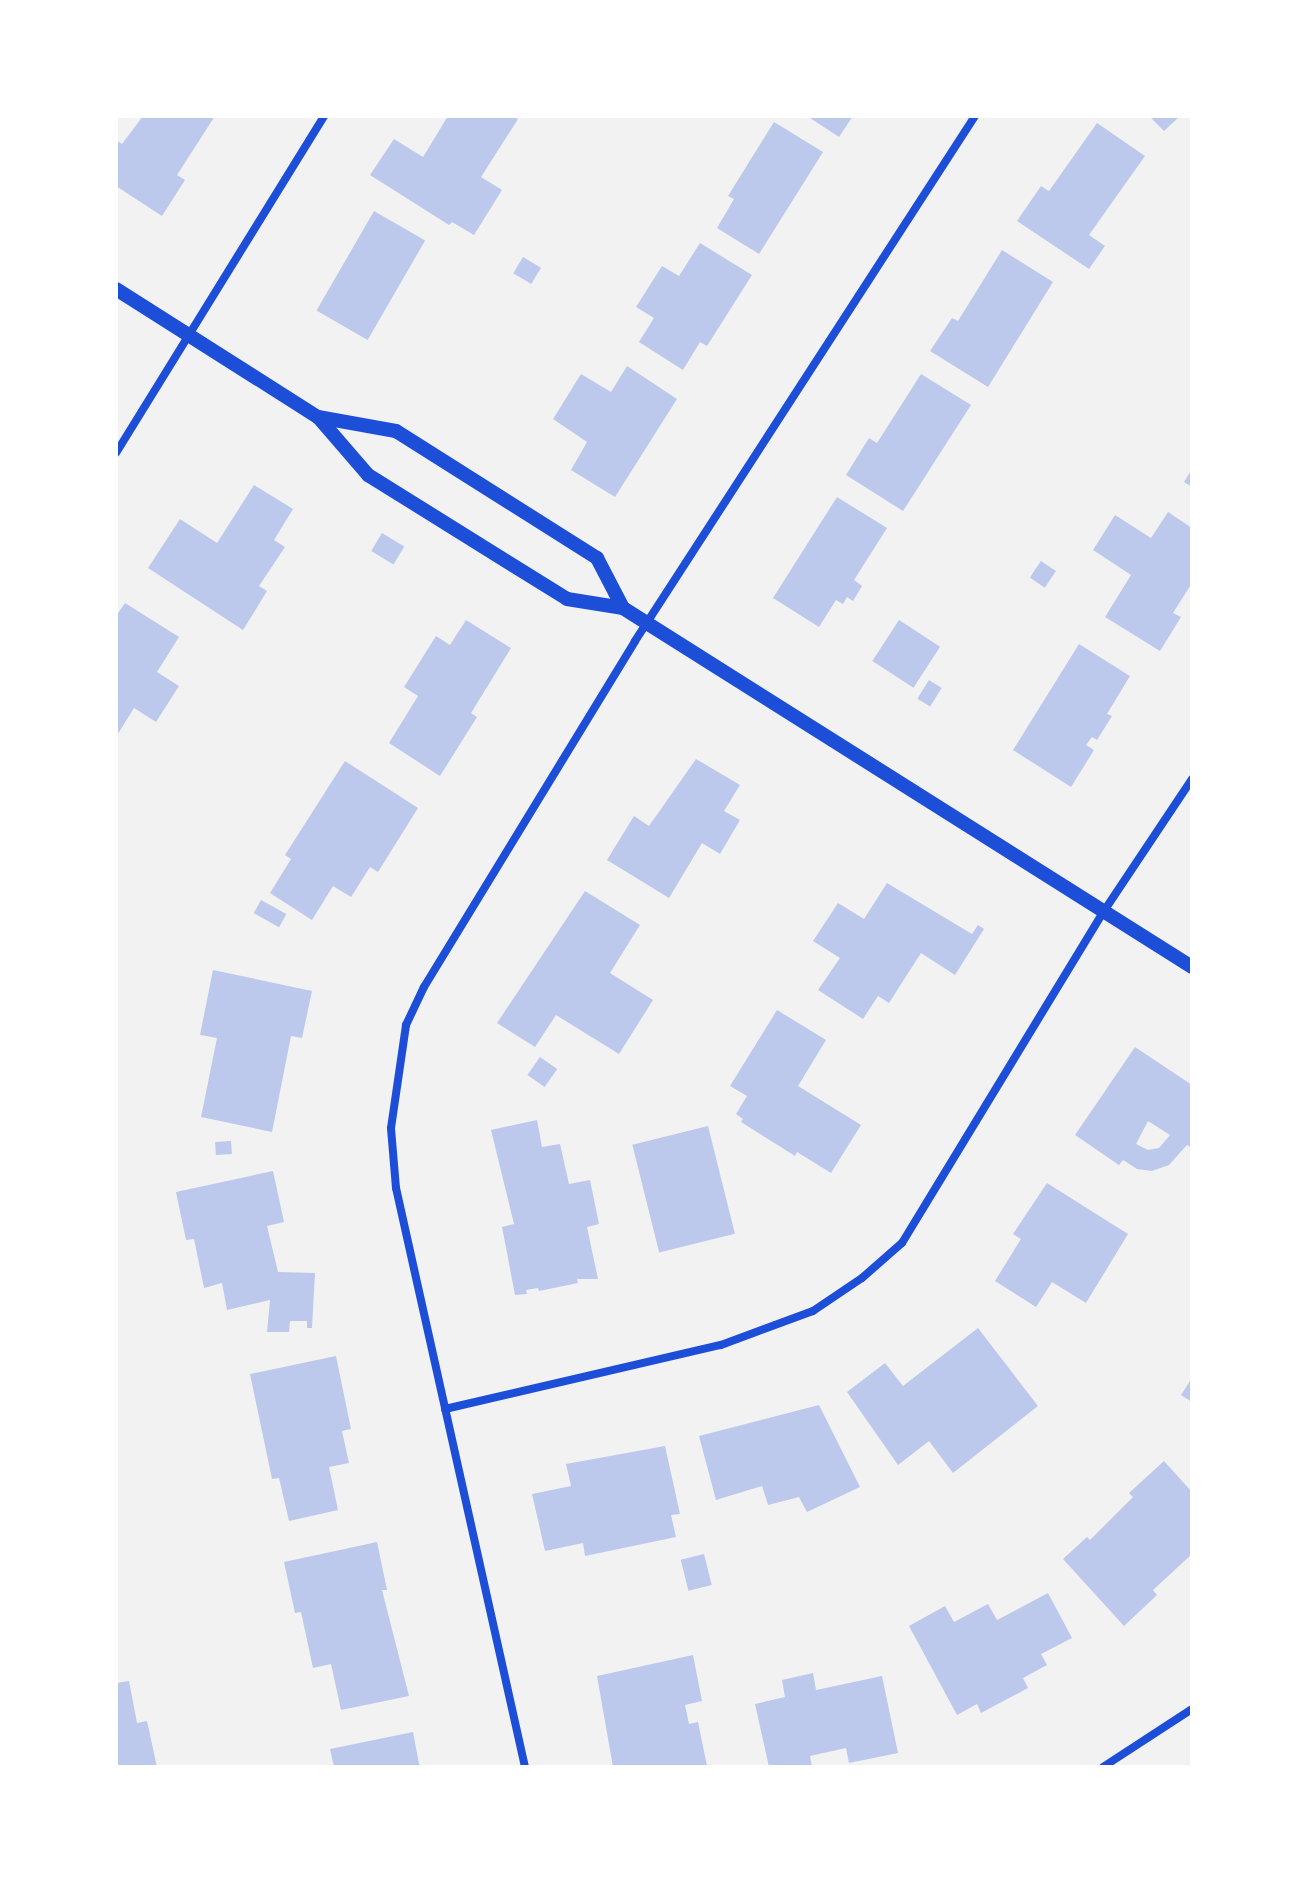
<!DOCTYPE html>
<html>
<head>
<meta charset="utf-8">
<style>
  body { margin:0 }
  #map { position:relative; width:1308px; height:1883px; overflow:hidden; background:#f2f2f2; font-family:Merriweather,serif }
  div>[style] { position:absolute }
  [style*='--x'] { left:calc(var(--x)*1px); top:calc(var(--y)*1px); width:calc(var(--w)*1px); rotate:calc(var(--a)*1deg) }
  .building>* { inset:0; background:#bdc9ec; transform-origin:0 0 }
  .minor>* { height:8px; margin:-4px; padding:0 4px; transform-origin:4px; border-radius:4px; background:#1d4ed8 }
  .tertiary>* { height:14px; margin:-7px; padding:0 7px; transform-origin:7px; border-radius:7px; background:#1d4ed8 }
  span { translate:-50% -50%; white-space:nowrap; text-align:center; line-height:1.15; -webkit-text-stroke:6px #fff; paint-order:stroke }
  .frame { position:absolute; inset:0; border:118px solid #fff; pointer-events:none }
</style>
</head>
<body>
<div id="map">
  <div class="building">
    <div style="clip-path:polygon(143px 116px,215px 116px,177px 175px,185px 180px,162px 216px,116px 186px,116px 140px,122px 144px)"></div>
    <div style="clip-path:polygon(448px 116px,512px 116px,518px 119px,481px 177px,502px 190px,474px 235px,452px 222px,449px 225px,370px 175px,394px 139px,423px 157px)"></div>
    <div style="clip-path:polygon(807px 116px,853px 116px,839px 137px)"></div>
    <div style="clip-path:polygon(1149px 116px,1180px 116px,1164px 131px)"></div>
    <div style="clip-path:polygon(774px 122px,823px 152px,759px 254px,717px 228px,734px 199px,728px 196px)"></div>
    <div style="clip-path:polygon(1097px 123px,1145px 156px,1089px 235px,1105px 246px,1089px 269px,1017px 221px,1041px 186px,1049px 191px)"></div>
    <div style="left:374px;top:211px;width:59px;height:115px;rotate:30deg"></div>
    <div style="clip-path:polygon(700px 243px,752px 275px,707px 346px,700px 342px,683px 370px,639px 342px,654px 318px,636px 307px,662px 266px,679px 276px)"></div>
    <div style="clip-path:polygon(1002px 250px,1053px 282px,988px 387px,930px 351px,952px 318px,958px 321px)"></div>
    <div style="left:523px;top:257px;width:21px;height:19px;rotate:31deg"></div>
    <div style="clip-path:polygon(627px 366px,677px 399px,615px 497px,571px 470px,587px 442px,553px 419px,581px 374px,611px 392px)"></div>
    <div style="clip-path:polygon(921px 374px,971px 405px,903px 511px,846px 475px,869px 438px,877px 443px)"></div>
    <div style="clip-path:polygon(1192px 469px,1192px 487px,1184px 482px)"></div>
    <div style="clip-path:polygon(254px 485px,293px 509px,274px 540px,285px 547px,259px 586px,267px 591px,243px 630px,148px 568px,180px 519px,217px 543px)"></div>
    <div style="clip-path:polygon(837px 497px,887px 528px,854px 580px,862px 586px,853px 601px,847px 597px,843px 604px,836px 600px,819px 627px,773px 598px)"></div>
    <div style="clip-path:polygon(1168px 512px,1192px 528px,1192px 583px,1173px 613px,1181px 617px,1160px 651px,1105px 617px,1131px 575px,1093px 550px,1115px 515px,1151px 538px)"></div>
    <div style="left:382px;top:533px;width:26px;height:21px;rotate:31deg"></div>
    <div style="left:1041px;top:561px;width:18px;height:20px;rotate:34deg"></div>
    <div style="clip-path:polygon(125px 603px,179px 637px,157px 672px,179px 686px,156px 722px,134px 708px,116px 737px,116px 616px)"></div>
    <div style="clip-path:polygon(466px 620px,511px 648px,471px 713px,477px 717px,440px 776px,389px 743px,418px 696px,404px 687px,436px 636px,450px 645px)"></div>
    <div style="left:899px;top:620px;width:49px;height:49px;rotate:33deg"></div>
    <div style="clip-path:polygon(1079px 644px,1130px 676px,1107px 714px,1112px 716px,1097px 740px,1092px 737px,1086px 745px,1094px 750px,1071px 787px,1013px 750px)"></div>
    <div style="left:929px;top:680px;width:15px;height:22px;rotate:32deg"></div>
    <div style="clip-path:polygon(696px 759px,740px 785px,724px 811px,740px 820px,720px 854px,702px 843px,669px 898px,607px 860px,634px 816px,649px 826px)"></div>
    <div style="clip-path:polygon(345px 761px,418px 808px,378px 872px,370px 867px,351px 897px,333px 886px,312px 920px,270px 893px,291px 859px,285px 855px)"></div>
    <div style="clip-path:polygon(887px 883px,972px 934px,978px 925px,984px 929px,955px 975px,921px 953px,889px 1003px,878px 996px,863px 1019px,818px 990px,840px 958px,813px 941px,838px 903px,864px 919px)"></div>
    <div style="clip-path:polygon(585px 891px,640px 925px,610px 973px,653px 1000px,619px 1054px,556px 1015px,535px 1047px,497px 1023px)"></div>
    <div style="left:261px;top:900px;width:29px;height:15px;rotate:29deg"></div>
    <div style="clip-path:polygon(213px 970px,312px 991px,302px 1038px,291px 1036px,272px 1132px,201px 1117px,217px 1038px,200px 1035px)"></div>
    <div style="clip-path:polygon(777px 1010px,826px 1040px,798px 1086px,861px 1125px,831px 1173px,797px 1152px,795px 1156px,741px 1122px,743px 1119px,736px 1114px,747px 1096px,730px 1086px)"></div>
    <div style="clip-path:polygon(evenodd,1135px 1047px,1192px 1085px,1192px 1148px,1187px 1145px,1169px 1165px,1152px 1171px,1137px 1169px,1123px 1160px,1119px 1165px,1075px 1135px,1135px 1047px,1148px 1121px,1170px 1135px,1159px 1148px,1148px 1150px,1136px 1144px,1148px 1121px)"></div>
    <div style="left:540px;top:1057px;width:21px;height:22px;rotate:35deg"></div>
    <div style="clip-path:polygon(537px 1120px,542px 1147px,560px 1144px,569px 1184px,590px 1180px,599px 1224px,587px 1227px,598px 1279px,577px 1279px,578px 1283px,539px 1291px,538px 1288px,526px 1290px,527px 1294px,515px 1295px,502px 1227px,514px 1224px,491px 1130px)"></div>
    <div style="left:708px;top:1126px;width:111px;height:78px;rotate:76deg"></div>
    <div style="left:231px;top:1141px;width:13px;height:16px;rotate:86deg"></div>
    <div style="clip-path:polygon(273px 1171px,284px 1222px,267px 1226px,278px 1272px,315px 1273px,312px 1328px,307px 1328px,307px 1321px,290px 1321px,289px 1332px,267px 1332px,270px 1300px,227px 1310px,222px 1283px,204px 1288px,194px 1239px,186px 1240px,176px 1192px)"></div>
    <div style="clip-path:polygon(1047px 1183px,1128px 1234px,1086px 1303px,1052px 1282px,1036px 1307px,995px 1281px,1021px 1239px,1013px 1234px)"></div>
    <div style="clip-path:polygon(978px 1328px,1038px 1406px,953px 1473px,929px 1441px,898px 1465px,847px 1392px,885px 1363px,903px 1386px)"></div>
    <div style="clip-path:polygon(336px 1356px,351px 1429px,342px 1431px,349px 1463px,329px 1467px,338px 1510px,289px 1521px,279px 1478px,272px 1479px,250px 1374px)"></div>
    <div style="clip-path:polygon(1192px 1378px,1192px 1402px,1181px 1395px)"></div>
    <div style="clip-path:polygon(819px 1405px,860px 1487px,807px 1512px,799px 1497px,768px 1505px,762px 1486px,716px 1500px,699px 1436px)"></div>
    <div style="clip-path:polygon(665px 1446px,680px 1514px,671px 1515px,676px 1537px,585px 1556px,583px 1543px,545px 1551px,532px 1494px,571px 1486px,566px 1464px)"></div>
    <div style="clip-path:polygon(1164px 1461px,1192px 1492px,1192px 1554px,1153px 1590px,1157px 1595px,1124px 1626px,1063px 1559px,1087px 1537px,1090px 1540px,1133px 1497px,1129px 1493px)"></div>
    <div style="clip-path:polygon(377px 1542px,387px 1590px,382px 1590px,409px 1696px,341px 1710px,331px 1664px,313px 1668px,301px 1612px,295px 1613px,284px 1562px)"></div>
    <div style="left:704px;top:1554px;width:32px;height:24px;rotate:76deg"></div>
    <div style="clip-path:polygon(1048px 1593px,1072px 1638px,1041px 1654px,1047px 1665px,1023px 1678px,1028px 1688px,981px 1713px,977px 1704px,957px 1715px,909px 1626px,945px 1606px,954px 1622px,988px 1604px,997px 1620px)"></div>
    <div style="clip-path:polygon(693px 1655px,702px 1701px,685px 1705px,689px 1724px,698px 1722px,707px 1766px,613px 1767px,597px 1676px)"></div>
    <div style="clip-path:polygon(813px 1673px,816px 1690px,882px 1676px,898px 1753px,849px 1763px,846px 1748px,810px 1756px,812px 1767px,769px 1767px,755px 1704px,785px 1697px,782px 1680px)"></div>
    <div style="clip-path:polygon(129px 1681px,137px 1723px,147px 1721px,157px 1767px,116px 1767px,116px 1683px)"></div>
    <div style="clip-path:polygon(413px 1732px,419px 1764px,423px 1767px,334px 1767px,330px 1749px)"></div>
  </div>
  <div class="minor">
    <div style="--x:116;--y:453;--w:396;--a:-58.3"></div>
    <div style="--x:445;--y:1409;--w:283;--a:-13.1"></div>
    <div style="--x:721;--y:1345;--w:98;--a:-20.3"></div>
    <div style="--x:813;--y:1311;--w:59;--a:-34"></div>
    <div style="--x:862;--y:1278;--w:53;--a:-41.2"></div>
    <div style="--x:902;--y:1243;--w:389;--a:-58.7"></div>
    <div style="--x:1104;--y:911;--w:159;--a:-56.3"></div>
    <div style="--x:525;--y:1767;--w:593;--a:-102.56"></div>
    <div style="--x:396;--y:1188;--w:60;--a:-94.8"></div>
    <div style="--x:391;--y:1128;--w:104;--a:-81.7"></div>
    <div style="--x:406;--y:1025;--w:42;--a:-64.7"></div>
    <div style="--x:424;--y:987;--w:405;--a:-58.6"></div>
    <div style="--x:635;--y:641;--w:625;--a:-57.07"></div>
    <div style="--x:1103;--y:1767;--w:106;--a:-33.1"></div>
  </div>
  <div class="tertiary">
    <div style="--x:116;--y:289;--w:239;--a:32.4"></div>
    <div style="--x:318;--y:417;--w:77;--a:49.2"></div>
    <div style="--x:368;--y:475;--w:234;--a:31.9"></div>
    <div style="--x:567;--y:599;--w:57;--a:9.1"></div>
    <div style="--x:623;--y:608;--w:673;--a:32.25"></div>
    <div style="--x:318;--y:417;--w:79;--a:10.2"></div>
    <div style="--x:396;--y:431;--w:238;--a:32.3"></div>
    <div style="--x:597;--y:558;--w:56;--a:62.5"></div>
  </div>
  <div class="frame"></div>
</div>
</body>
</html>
